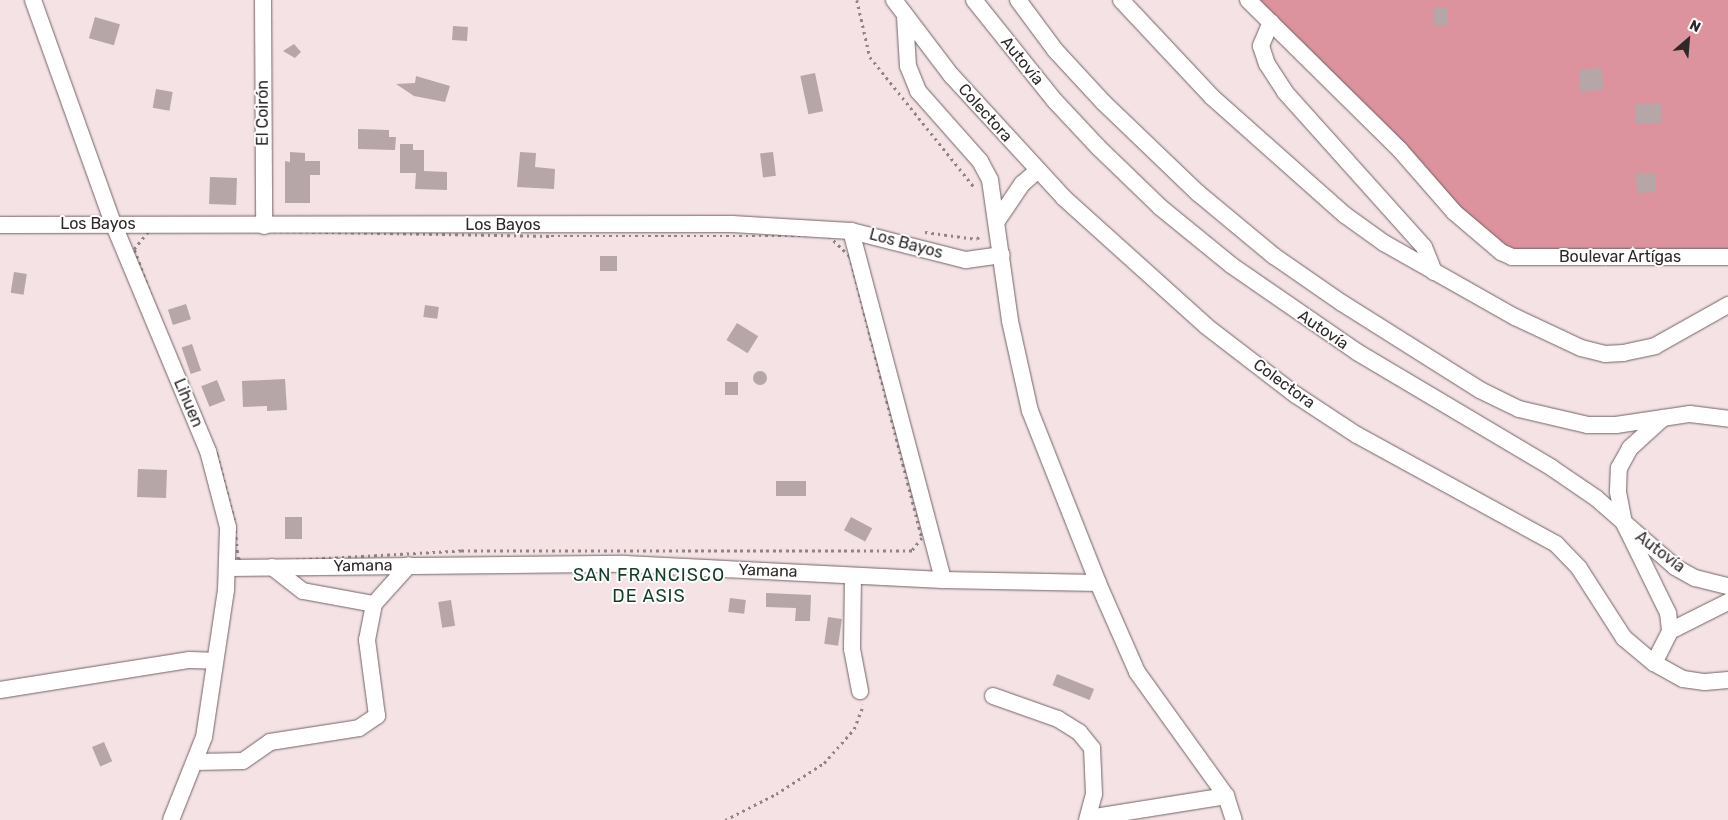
<!DOCTYPE html>
<html>
<head>
<meta charset="utf-8">
<style>
  body { margin:0 }
  #map { position:relative; width:1728px; height:820px; overflow:hidden; background:#f4e2e4; font-family:Rubik,sans-serif }
  div>[style] { position:absolute }
  [style*='--x'] { left:calc(var(--x)*1px); top:calc(var(--y)*1px); width:calc(var(--w)*1px); rotate:calc(var(--a)*1deg) }
  .forest>* { inset:0; background:#dd939e }
  .building>* { inset:0; background:#b7a6a8; transform-origin:0 0 }
  .round { border-radius:50% }
  .path>* { height:2.5px; margin-top:-1.25px; transform-origin:0; background:repeating-linear-gradient(90deg,#908485 0 2.5px,transparent 0 6.5px) }
  .roads { filter:drop-shadow(0 0 1px #726365) drop-shadow(0 0 1px #726365) }
  .minor>* { height:16px; margin:-8px; padding:0 8px; transform-origin:8px; border-radius:8px; background:#fff }
  span { translate:-50% -50%; white-space:nowrap; text-align:center; line-height:1.15; -webkit-text-stroke:4px #fff; paint-order:stroke }
  .street-label { font-size:16px; color:#2e2829 }
  .neighbourhood-label { font-size:18px; color:#133d29; letter-spacing:1px }
  .north { position:absolute; left:1663px; top:15px; width:50px; height:50px; -webkit-text-stroke:4px #fff; paint-order:stroke; rotate:27deg; font-size:14px; font-weight:700; line-height:20px; text-align:center; color:#2e2829 }
  .north::after { content:''; display:block; margin:auto; width:18px; height:22px; background:#2e2829; clip-path:polygon(50% 0,100% 100%,50% 72%,0 100%) }
</style>
</head>
<body>
<div id="map">
  <div class="forest">
    <div style="clip-path:polygon(1248px 0,1728px 0,1728px 257px,1501px 252px)"></div>
  </div>
  <div class="building">
    <div style="left:1434px;top:7px;width:13px;height:19px"></div>
    <div style="left:95px;top:17px;width:26px;height:22px;rotate:16deg"></div>
    <div style="left:453px;top:26px;width:15px;height:14px;rotate:4deg"></div>
    <div style="clip-path:polygon(294px 44px,301px 52px,295px 58px,283px 51px)"></div>
    <div style="left:1602px;top:68px;width:22px;height:23px;rotate:87deg"></div>
    <div style="left:815px;top:73px;width:39px;height:15px;rotate:78deg"></div>
    <div style="clip-path:polygon(416px 76px,450px 86px,445px 102px,414px 96px,396px 84px,415px 83px)"></div>
    <div style="left:156px;top:89px;width:17px;height:19px;rotate:10deg"></div>
    <div style="left:1635px;top:103px;width:26px;height:20px"></div>
    <div style="clip-path:polygon(358px 129px,389px 130px,389px 137px,396px 137px,395px 150px,358px 149px)"></div>
    <div style="clip-path:polygon(400px 144px,413px 144px,413px 150px,424px 150px,424px 171px,447px 172px,447px 190px,415px 189px,416px 173px,400px 173px)"></div>
    <div style="clip-path:polygon(290px 152px,305px 153px,305px 161px,320px 161px,320px 175px,310px 175px,310px 203px,285px 203px,285px 161px,290px 162px)"></div>
    <div style="clip-path:polygon(520px 152px,536px 153px,535px 167px,555px 169px,554px 189px,517px 187px)"></div>
    <div style="left:773px;top:152px;width:24px;height:13px;rotate:83deg"></div>
    <div style="left:1655px;top:173px;width:19px;height:19px;rotate:87deg"></div>
    <div style="left:210px;top:177px;width:27px;height:27px;rotate:2deg"></div>
    <div style="left:600px;top:256px;width:17px;height:15px"></div>
    <div style="left:14px;top:272px;width:13px;height:21px;rotate:9deg"></div>
    <div style="left:186px;top:304px;width:16px;height:19px;rotate:72deg"></div>
    <div style="left:425px;top:305px;width:14px;height:12px;rotate:8deg"></div>
    <div style="left:737px;top:323px;width:25px;height:20px;rotate:32deg"></div>
    <div style="left:192px;top:344px;width:28px;height:11px;rotate:71deg"></div>
    <div class="round" style="left:753px;top:371px;width:14px;height:14px"></div>
    <div style="clip-path:polygon(285px 379px,287px 410px,267px 411px,267px 406px,243px 407px,242px 381px)"></div>
    <div style="left:217px;top:380px;width:22px;height:17px;rotate:68deg"></div>
    <div style="left:725px;top:382px;width:13px;height:13px"></div>
    <div style="left:138px;top:469px;width:29px;height:28px;rotate:2deg"></div>
    <div style="left:776px;top:481px;width:30px;height:15px"></div>
    <div style="left:285px;top:517px;width:17px;height:22px"></div>
    <div style="left:851px;top:517px;width:24px;height:15px;rotate:28deg"></div>
    <div style="clip-path:polygon(766px 593px,811px 595px,810px 621px,795px 621px,796px 608px,766px 607px)"></div>
    <div style="left:730px;top:598px;width:16px;height:14px;rotate:7deg"></div>
    <div style="left:451px;top:600px;width:26px;height:13px;rotate:81deg"></div>
    <div style="left:828px;top:617px;width:14px;height:27px;rotate:8deg"></div>
    <div style="left:1057px;top:674px;width:40px;height:12px;rotate:22deg"></div>
    <div style="left:104px;top:742px;width:21px;height:13px;rotate:67deg"></div>
  </div>
  <div class="path">
    <div style="--x:857;--y:0;--w:58;--a:77.2"></div>
    <div style="--x:870;--y:57;--w:168;--a:51.3"></div>
    <div style="--x:150;--y:229;--w:401;--a:1"></div>
    <div style="--x:551;--y:236;--w:278;--a:0"></div>
    <div style="--x:829;--y:236;--w:29;--a:44"></div>
    <div style="--x:850;--y:256;--w:291;--a:75.7"></div>
    <div style="--x:922;--y:538;--w:16;--a:128"></div>
    <div style="--x:912;--y:551;--w:451;--a:180"></div>
    <div style="--x:461;--y:551;--w:215;--a:176.8"></div>
    <div style="--x:246;--y:563;--w:9;--a:-153"></div>
    <div style="--x:238;--y:559;--w:39;--a:-96"></div>
    <div style="--x:234;--y:520;--w:67;--a:-104.7"></div>
    <div style="--x:217;--y:455;--w:128;--a:-113.6"></div>
    <div style="--x:166;--y:338;--w:95;--a:-109.8"></div>
    <div style="--x:134;--y:249;--w:26;--a:-51"></div>
    <div style="--x:925;--y:232;--w:52;--a:7.7"></div>
    <div style="--x:977;--y:239;--w:6;--a:-51"></div>
    <div style="--x:725;--y:820;--w:57;--a:-27"></div>
    <div style="--x:776;--y:794;--w:57;--a:-32.9"></div>
    <div style="--x:824;--y:763;--w:45;--a:-48.6"></div>
    <div style="--x:854;--y:729;--w:26;--a:-69"></div>
  </div>
  <div class="roads">
    <div class="minor">
      <div style="--x:33;--y:0;--w:237;--a:70.3"></div>
      <div style="--x:113;--y:223;--w:247;--a:67.4"></div>
      <div style="--x:208;--y:451;--w:79;--a:75.3"></div>
      <div style="--x:228;--y:527;--w:63;--a:91.8"></div>
      <div style="--x:226;--y:590;--w:149;--a:98.5"></div>
      <div style="--x:204;--y:737;--w:89;--a:111.7"></div>
      <div style="--x:263;--y:0;--w:226;--a:89.7"></div>
      <div style="--x:894;--y:0;--w:94;--a:52.8"></div>
      <div style="--x:951;--y:75;--w:167;--a:47.4"></div>
      <div style="--x:1064;--y:198;--w:191;--a:42"></div>
      <div style="--x:1206;--y:326;--w:113;--a:37.5"></div>
      <div style="--x:1296;--y:395;--w:73;--a:33.3"></div>
      <div style="--x:1357;--y:435;--w:227;--a:28.7"></div>
      <div style="--x:1556;--y:544;--w:33;--a:46"></div>
      <div style="--x:1579;--y:568;--w:83;--a:57.3"></div>
      <div style="--x:1624;--y:638;--w:39;--a:40"></div>
      <div style="--x:1654;--y:663;--w:33;--a:29"></div>
      <div style="--x:1683;--y:679;--w:22;--a:8"></div>
      <div style="--x:1705;--y:682;--w:23;--a:-5"></div>
      <div style="--x:974;--y:0;--w:129;--a:51.3"></div>
      <div style="--x:1055;--y:101;--w:64;--a:46.9"></div>
      <div style="--x:1099;--y:148;--w:85;--a:44"></div>
      <div style="--x:1160;--y:207;--w:92;--a:39.2"></div>
      <div style="--x:1231;--y:265;--w:153;--a:34.6"></div>
      <div style="--x:1357;--y:352;--w:227;--a:30.7"></div>
      <div style="--x:1552;--y:468;--w:53;--a:34.3"></div>
      <div style="--x:1596;--y:498;--w:105;--a:41.1"></div>
      <div style="--x:1675;--y:567;--w:23;--a:29"></div>
      <div style="--x:1695;--y:578;--w:34;--a:14"></div>
      <div style="--x:1018;--y:0;--w:62;--a:53.5"></div>
      <div style="--x:1055;--y:50;--w:71;--a:47.3"></div>
      <div style="--x:1103;--y:102;--w:132;--a:43.8"></div>
      <div style="--x:1198;--y:193;--w:99;--a:39.7"></div>
      <div style="--x:1274;--y:256;--w:83;--a:34.7"></div>
      <div style="--x:1342;--y:303;--w:163;--a:32.2"></div>
      <div style="--x:1480;--y:390;--w:43;--a:26"></div>
      <div style="--x:1519;--y:409;--w:71;--a:13.1"></div>
      <div style="--x:1588;--y:425;--w:28;--a:0"></div>
      <div style="--x:1616;--y:425;--w:75;--a:-8.5"></div>
      <div style="--x:1690;--y:414;--w:38;--a:7"></div>
      <div style="--x:1121;--y:0;--w:133;--a:46.8"></div>
      <div style="--x:1212;--y:97;--w:178;--a:41.6"></div>
      <div style="--x:1345;--y:215;--w:48;--a:35.7"></div>
      <div style="--x:1384;--y:243;--w:150;--a:29.5"></div>
      <div style="--x:1515;--y:317;--w:73;--a:25.2"></div>
      <div style="--x:1581;--y:348;--w:25;--a:14"></div>
      <div style="--x:1605;--y:354;--w:18;--a:-3"></div>
      <div style="--x:1623;--y:353;--w:33;--a:-12"></div>
      <div style="--x:1655;--y:346;--w:84;--a:-29.3"></div>
      <div style="--x:1248;--y:0;--w:214;--a:44.6"></div>
      <div style="--x:1400;--y:150;--w:82;--a:48.9"></div>
      <div style="--x:1454;--y:212;--w:62;--a:40.4"></div>
      <div style="--x:1501;--y:252;--w:12;--a:24"></div>
      <div style="--x:1512;--y:257;--w:216;--a:0"></div>
      <div style="--x:905;--y:17;--w:49;--a:86.5"></div>
      <div style="--x:908;--y:66;--w:27;--a:68"></div>
      <div style="--x:918;--y:91;--w:94;--a:48.5"></div>
      <div style="--x:980;--y:161;--w:21;--a:62"></div>
      <div style="--x:990;--y:180;--w:142;--a:81.9"></div>
      <div style="--x:1010;--y:321;--w:92;--a:77.5"></div>
      <div style="--x:1030;--y:411;--w:185;--a:68.4"></div>
      <div style="--x:1098;--y:583;--w:97;--a:66.3"></div>
      <div style="--x:1137;--y:672;--w:153;--a:54.3"></div>
      <div style="--x:1226;--y:796;--w:25;--a:72"></div>
      <div style="--x:1271;--y:22;--w:26;--a:113"></div>
      <div style="--x:1261;--y:46;--w:19;--a:72"></div>
      <div style="--x:1267;--y:64;--w:33;--a:57"></div>
      <div style="--x:1285;--y:92;--w:208;--a:48.1"></div>
      <div style="--x:1424;--y:247;--w:27;--a:68"></div>
      <div style="--x:997;--y:221;--w:45;--a:-56"></div>
      <div style="--x:1022;--y:184;--w:21;--a:-41"></div>
      <div style="--x:0;--y:225;--w:732;--a:-0.08"></div>
      <div style="--x:732;--y:224;--w:119;--a:3.4"></div>
      <div style="--x:851;--y:231;--w:119;--a:14.2"></div>
      <div style="--x:966;--y:260;--w:36;--a:-8"></div>
      <div style="--x:851;--y:231;--w:361;--a:75.2"></div>
      <div style="--x:272;--y:567;--w:39;--a:38"></div>
      <div style="--x:303;--y:591;--w:72;--a:10.4"></div>
      <div style="--x:228;--y:568;--w:397;--a:-0.6"></div>
      <div style="--x:625;--y:564;--w:318;--a:2.9"></div>
      <div style="--x:943;--y:580;--w:155;--a:1.1"></div>
      <div style="--x:853;--y:576;--w:73;--a:90.8"></div>
      <div style="--x:852;--y:649;--w:43;--a:79.2"></div>
      <div style="--x:1670;--y:631;--w:65;--a:-26.6"></div>
      <div style="--x:1654;--y:663;--w:36;--a:-63"></div>
      <div style="--x:1670;--y:631;--w:18;--a:-96"></div>
      <div style="--x:1668;--y:613;--w:100;--a:-116.1"></div>
      <div style="--x:1624;--y:523;--w:33;--a:-101"></div>
      <div style="--x:1618;--y:491;--w:23;--a:-88"></div>
      <div style="--x:1619;--y:468;--w:23;--a:-61"></div>
      <div style="--x:1630;--y:448;--w:45;--a:-42.3"></div>
      <div style="--x:0;--y:690;--w:192;--a:-9"></div>
      <div style="--x:190;--y:660;--w:23;--a:2"></div>
      <div style="--x:993;--y:696;--w:69;--a:19.5"></div>
      <div style="--x:1058;--y:719;--w:25;--a:32"></div>
      <div style="--x:1079;--y:732;--w:21;--a:51"></div>
      <div style="--x:1092;--y:748;--w:46;--a:87.5"></div>
      <div style="--x:1094;--y:794;--w:27;--a:105"></div>
      <div style="--x:196;--y:762;--w:47;--a:-1.2"></div>
      <div style="--x:243;--y:761;--w:33;--a:-35"></div>
      <div style="--x:270;--y:742;--w:90;--a:-8.9"></div>
      <div style="--x:359;--y:728;--w:22;--a:-34"></div>
      <div style="--x:377;--y:716;--w:77;--a:-97.5"></div>
      <div style="--x:367;--y:640;--w:37;--a:-79"></div>
      <div style="--x:374;--y:604;--w:52;--a:-48.1"></div>
      <div style="--x:1089;--y:818;--w:139;--a:-9.1"></div>
    </div>
  </div>
  <div class="street-label">
    <span style="left:1022px;top:61px;rotate:51deg">Autovía</span>
    <span style="left:263px;top:113px;rotate:-90deg">El Coirón</span>
    <span style="left:985px;top:113px;rotate:48deg">Colectora</span>
    <span style="left:98px;top:224px">Los Bayos</span>
    <span style="left:503px;top:225px">Los Bayos</span>
    <span style="left:906px;top:244px;rotate:15deg">Los Bayos</span>
    <span style="left:1620px;top:257px">Boulevar Artígas</span>
    <span style="left:1323px;top:330px;rotate:34deg">Autovía</span>
    <span style="left:1284px;top:384px;rotate:36deg">Colectora</span>
    <span style="left:188px;top:403px;rotate:67deg">Lihuen</span>
    <span style="left:1660px;top:552px;rotate:37deg">Autovía</span>
    <span style="left:363px;top:566px;rotate:-1deg">Yamana</span>
    <span style="left:768px;top:571px;rotate:2deg">Yamana</span>
  </div>
  <div class="neighbourhood-label">
    <span style="left:649px;top:586px">SAN FRANCISCO<br>DE ASIS</span>
  </div>
  <div class="north">N</div>
</div>
</body>
</html>
